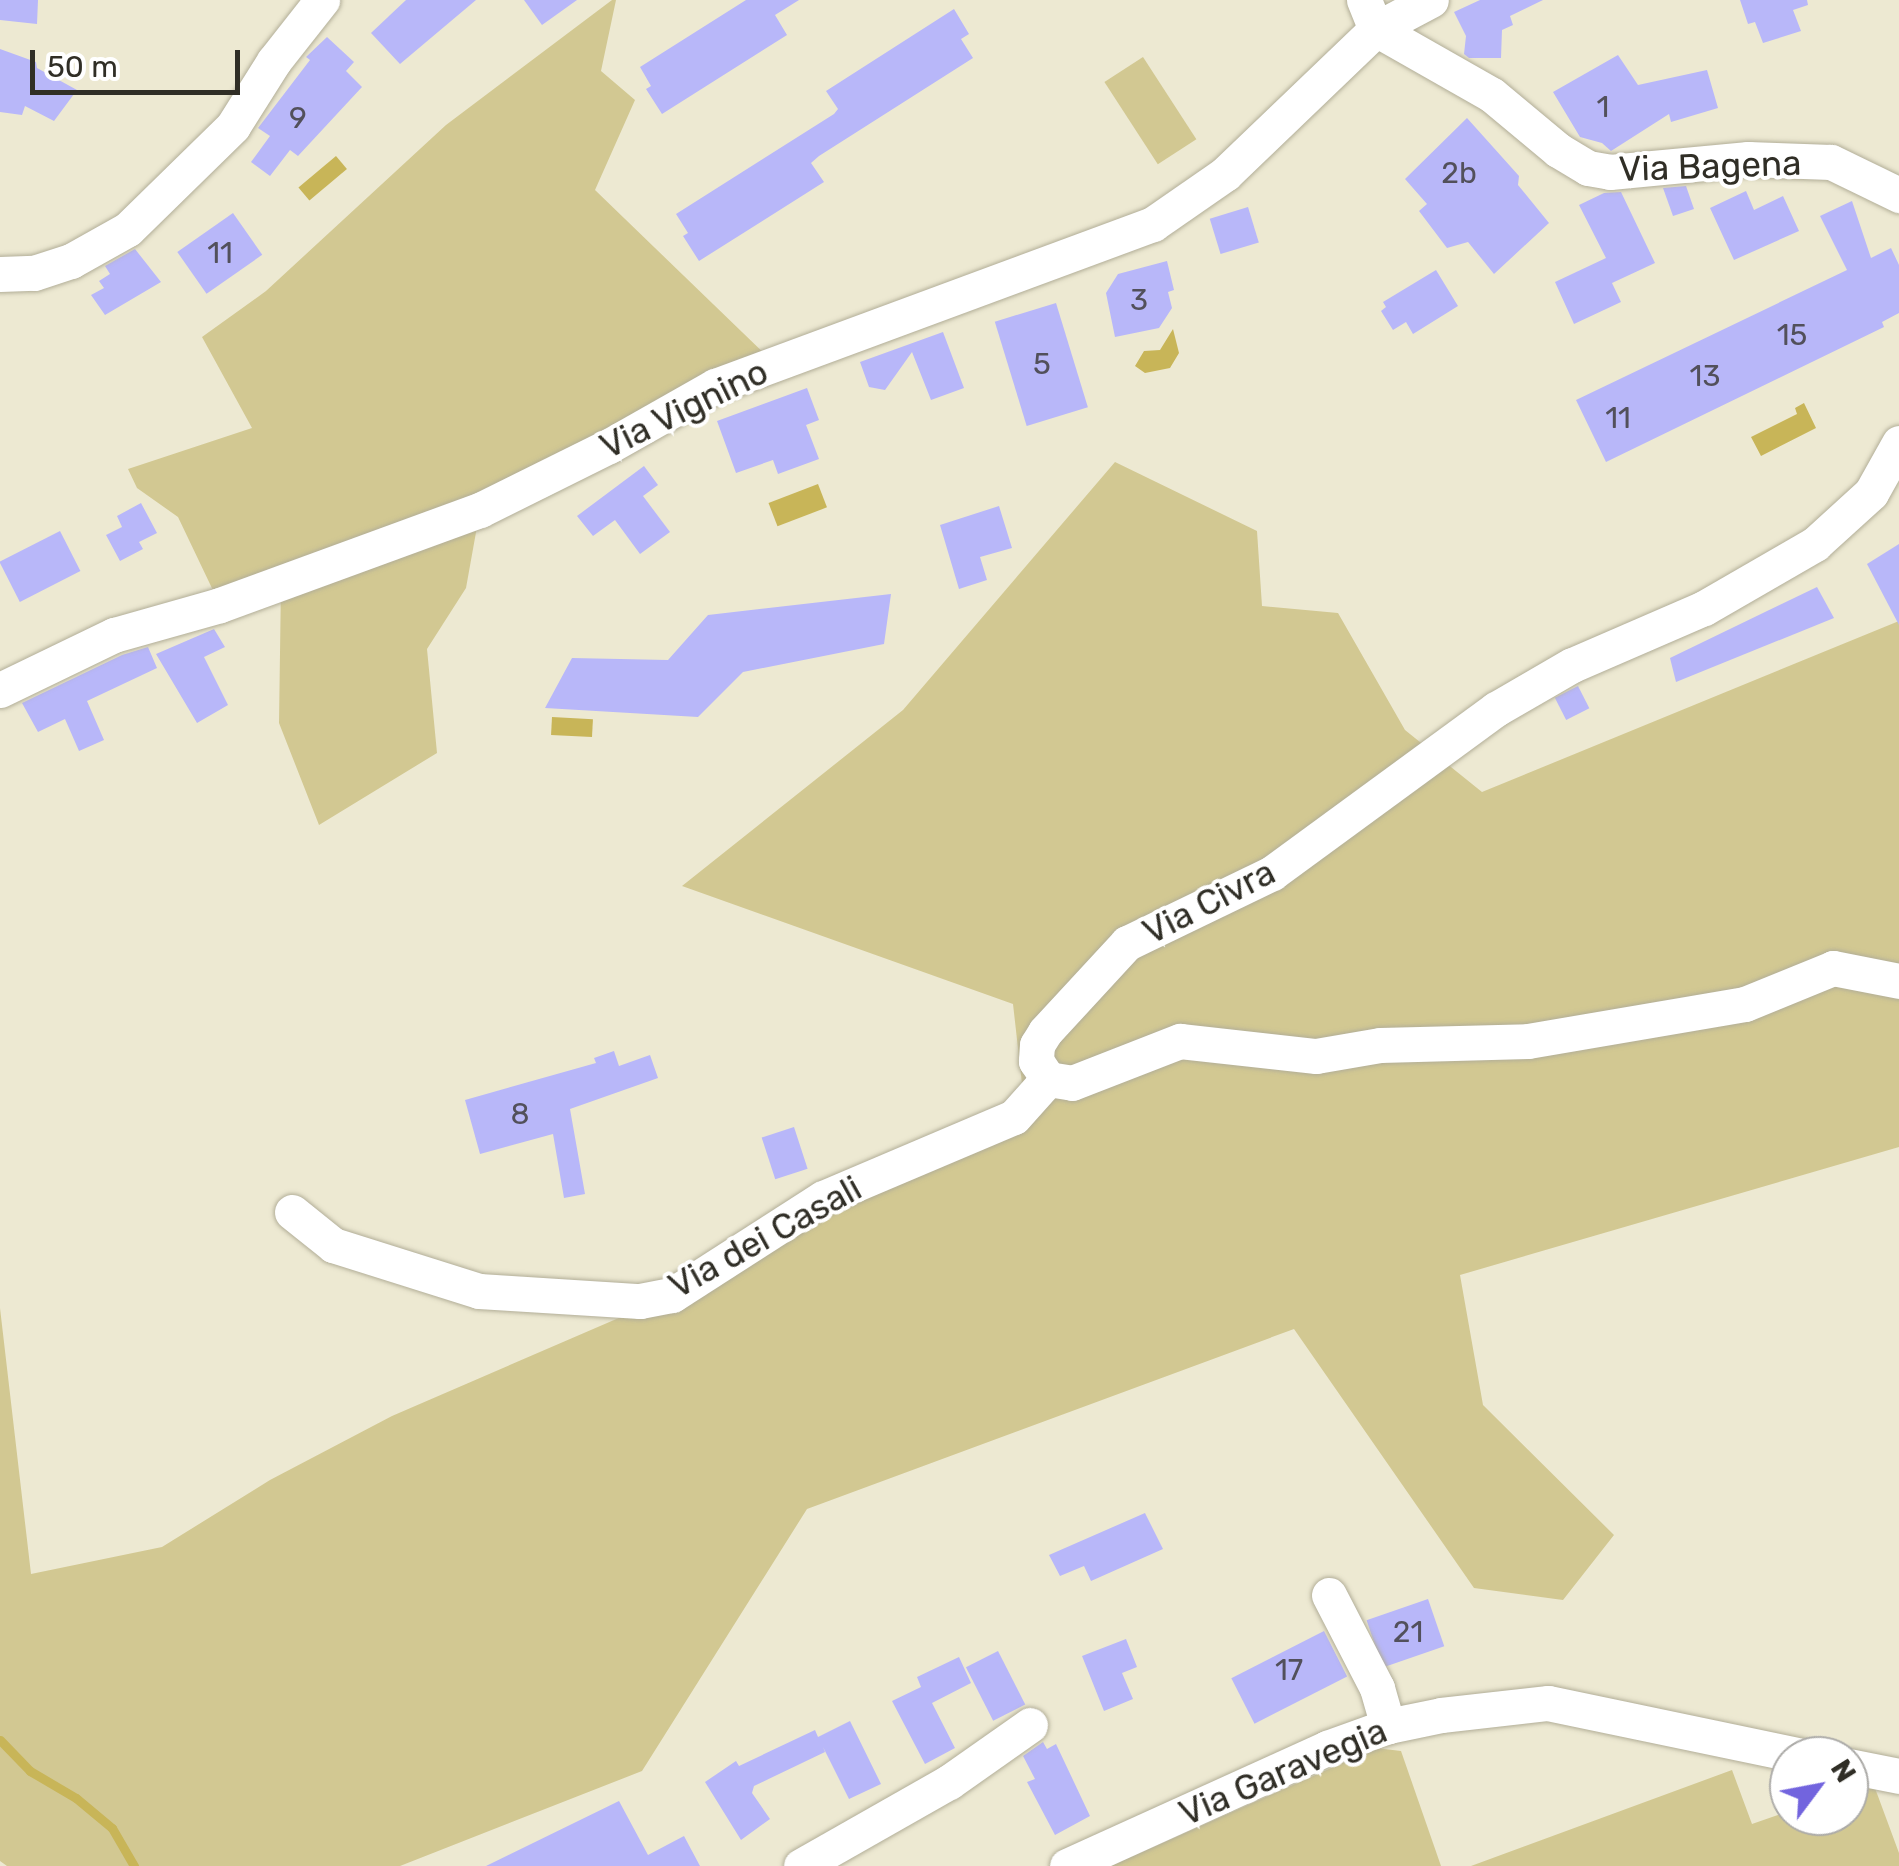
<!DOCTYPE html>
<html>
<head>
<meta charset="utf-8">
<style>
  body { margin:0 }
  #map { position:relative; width:1899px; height:1866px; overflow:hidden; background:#ede9d2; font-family:Rubik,sans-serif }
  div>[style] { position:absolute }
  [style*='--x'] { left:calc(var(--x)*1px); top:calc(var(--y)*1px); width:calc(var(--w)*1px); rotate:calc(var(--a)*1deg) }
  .green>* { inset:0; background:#d2c892; transform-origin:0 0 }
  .water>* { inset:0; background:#c8b558; transform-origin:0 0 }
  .stream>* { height:9px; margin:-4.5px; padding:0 4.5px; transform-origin:4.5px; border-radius:4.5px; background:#c8b558 }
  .building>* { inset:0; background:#b8b7f9; transform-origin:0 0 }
  .roads { filter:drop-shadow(0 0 2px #b2ae98) drop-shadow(0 0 2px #b2ae98) }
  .minor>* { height:35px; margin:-17.5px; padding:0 17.5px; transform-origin:17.5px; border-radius:17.5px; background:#fff }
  span { translate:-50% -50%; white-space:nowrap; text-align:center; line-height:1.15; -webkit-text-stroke:8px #fff; paint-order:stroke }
  .number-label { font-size:30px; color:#52505b }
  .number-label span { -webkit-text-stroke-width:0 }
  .street-label { font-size:35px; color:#302e26 }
  .north { position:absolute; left:1769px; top:1736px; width:100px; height:100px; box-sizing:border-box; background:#fff; border:2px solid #acaba8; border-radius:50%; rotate:58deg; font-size:28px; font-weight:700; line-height:40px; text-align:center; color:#302e26 }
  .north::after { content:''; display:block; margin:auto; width:35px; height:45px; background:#7264de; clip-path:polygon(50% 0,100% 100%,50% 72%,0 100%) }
  .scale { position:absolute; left:30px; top:50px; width:210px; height:45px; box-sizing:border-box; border:5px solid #302e26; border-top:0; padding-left:12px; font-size:30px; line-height:35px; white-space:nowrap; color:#302e26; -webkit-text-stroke:8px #fff; paint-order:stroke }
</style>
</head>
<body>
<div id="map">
  <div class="green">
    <div style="clip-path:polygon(612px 0,616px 0,601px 71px,635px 100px,595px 190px,774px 363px,480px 510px,466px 588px,427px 649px,437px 753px,319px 825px,279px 723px,281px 583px,220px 605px,178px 517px,137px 488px,128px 469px,252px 428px,202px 337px,266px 291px,446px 125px)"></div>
    <div style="left:1143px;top:57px;width:98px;height:46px;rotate:57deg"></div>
    <div style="clip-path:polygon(1115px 462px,1257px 531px,1262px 606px,1338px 613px,1405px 730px,1482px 792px,1899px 621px,1899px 1147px,1460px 1275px,1483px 1405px,1614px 1535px,1563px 1600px,1474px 1588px,1294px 1329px,807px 1509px,642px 1771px,400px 1866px,7px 1866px,0 1861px,0 1308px,31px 1574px,162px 1547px,270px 1480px,392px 1416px,672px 1295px,1025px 1110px,1013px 1004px,682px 886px,903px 710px)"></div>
    <div style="clip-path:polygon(1376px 1748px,1401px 1751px,1441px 1866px,1111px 1866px)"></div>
    <div style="clip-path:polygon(1732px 1770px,1752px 1824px,1789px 1811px,1789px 1816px,1849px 1816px,1849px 1789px,1872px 1780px,1899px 1853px,1899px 1866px,1471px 1866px)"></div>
  </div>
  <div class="water">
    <div style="left:336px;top:156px;width:17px;height:49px;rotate:50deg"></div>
    <div style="clip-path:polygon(1173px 329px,1179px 353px,1170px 368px,1145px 373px,1135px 366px,1144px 351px,1160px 350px)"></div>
    <div style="clip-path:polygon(1804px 403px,1816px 428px,1761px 456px,1751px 437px,1797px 414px,1795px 408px)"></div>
    <div style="left:818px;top:484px;width:25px;height:53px;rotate:69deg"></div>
    <div style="left:552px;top:717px;width:41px;height:18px;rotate:3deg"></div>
  </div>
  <div class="stream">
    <div style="--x:0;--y:1740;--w:43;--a:45.9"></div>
    <div style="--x:30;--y:1771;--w:53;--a:30.4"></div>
    <div style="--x:76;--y:1798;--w:47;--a:39.8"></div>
    <div style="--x:112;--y:1828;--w:44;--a:59.9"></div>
  </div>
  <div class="building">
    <div style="clip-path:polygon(0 0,38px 0,37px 24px,0 20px)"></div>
    <div style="clip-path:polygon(406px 0,476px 0,400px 64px,371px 33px)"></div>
    <div style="clip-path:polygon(524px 0,577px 0,542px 25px)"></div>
    <div style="clip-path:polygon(746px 0,799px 0,775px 15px,787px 35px,662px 114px,646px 89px,651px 86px,640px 67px)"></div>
    <div style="clip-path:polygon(1480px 0,1543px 0,1510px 16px,1513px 25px,1502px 30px,1501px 58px,1469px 58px,1464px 54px,1466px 36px,1454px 12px)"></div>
    <div style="clip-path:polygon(1740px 0,1807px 0,1808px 5px,1793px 10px,1801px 31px,1763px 43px,1755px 22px,1748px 24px)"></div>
    <div style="clip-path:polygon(954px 9px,969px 34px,961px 39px,973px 58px,819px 156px,811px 163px,824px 182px,699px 261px,683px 236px,688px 233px,676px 214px,834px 114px,838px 109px,826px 91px)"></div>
    <div style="clip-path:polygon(327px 37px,354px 62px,346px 71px,362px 87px,298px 156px,290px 150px,270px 176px,251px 162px,270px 136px,258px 128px,310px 60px,306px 57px)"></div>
    <div style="clip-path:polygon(0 49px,36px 62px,37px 68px,77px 90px,54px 121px,25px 106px,22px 115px,0 112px)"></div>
    <div style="clip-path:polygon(1618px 55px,1638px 85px,1707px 70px,1718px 108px,1671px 122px,1669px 114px,1611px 151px,1602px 143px,1580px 137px,1553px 92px)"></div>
    <div style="clip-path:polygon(1467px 118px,1519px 176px,1518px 185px,1549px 223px,1494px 274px,1468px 242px,1447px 248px,1419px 211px,1427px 204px,1405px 179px)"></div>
    <div style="clip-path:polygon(1686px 186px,1694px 209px,1673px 216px,1663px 188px)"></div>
    <div style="clip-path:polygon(1746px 191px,1754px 210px,1783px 196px,1799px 231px,1734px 260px,1710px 208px)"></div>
    <div style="clip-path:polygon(1621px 192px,1655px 263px,1612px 283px,1621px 302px,1574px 324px,1555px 282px,1606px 258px,1579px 205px,1604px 193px)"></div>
    <div style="clip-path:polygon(1852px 201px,1871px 258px,1891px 248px,1899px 265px,1899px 313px,1882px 322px,1884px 327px,1606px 462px,1576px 400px,1847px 270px,1820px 216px)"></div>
    <div style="left:1248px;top:207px;width:37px;height:40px;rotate:73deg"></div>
    <div style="left:233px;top:213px;width:51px;height:68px;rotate:55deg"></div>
    <div style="clip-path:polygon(135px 249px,161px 282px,105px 315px,91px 295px,104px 288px,99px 281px,110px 274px,105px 266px)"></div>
    <div style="clip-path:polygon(1167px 261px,1174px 290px,1168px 292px,1172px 308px,1159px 328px,1115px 337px,1106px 293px,1118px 274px)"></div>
    <div style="clip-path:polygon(1436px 270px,1458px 306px,1413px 334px,1406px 322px,1393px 330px,1381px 311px,1386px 307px,1383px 302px)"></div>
    <div style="left:1056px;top:303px;width:109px;height:64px;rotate:73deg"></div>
    <div style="clip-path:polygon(943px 332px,964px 388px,931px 400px,912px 352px,885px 390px,869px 387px,860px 362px)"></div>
    <div style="clip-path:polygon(807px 388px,819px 420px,806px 425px,819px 459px,778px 474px,773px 460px,736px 473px,717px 421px)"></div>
    <div style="clip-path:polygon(644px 466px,658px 485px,643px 496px,670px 532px,640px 554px,615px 520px,593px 536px,577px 516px)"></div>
    <div style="clip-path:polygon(141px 503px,157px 533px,139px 542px,143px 549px,120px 561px,106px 535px,122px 527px,117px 516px)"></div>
    <div style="clip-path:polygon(999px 506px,1012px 548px,980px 557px,987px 580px,959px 589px,940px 525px)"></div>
    <div style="left:60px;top:531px;width:45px;height:68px;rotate:63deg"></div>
    <div style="clip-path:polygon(1899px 544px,1899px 625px,1867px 564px)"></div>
    <div style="clip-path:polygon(1817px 587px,1834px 618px,1676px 682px,1670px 658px)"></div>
    <div style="clip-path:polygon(891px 594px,884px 644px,743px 672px,698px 717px,545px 708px,572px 658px,668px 660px,708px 615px)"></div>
    <div style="clip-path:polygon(214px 629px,225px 647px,204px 657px,228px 705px,197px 723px,156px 654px)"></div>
    <div style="clip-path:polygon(148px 647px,157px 668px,87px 701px,104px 740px,79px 751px,65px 719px,38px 732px,22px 703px,122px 655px)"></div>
    <div style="left:1578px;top:686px;width:25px;height:26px;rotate:63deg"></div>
    <div style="clip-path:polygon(614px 1051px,619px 1066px,650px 1055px,658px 1078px,570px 1109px,585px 1194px,564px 1198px,553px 1134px,480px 1154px,465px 1100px,596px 1063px,594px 1058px)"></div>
    <div style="left:794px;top:1127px;width:44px;height:34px;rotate:72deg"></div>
    <div style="clip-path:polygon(1145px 1513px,1163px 1549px,1091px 1581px,1084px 1566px,1060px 1576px,1049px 1555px)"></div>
    <div style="left:1428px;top:1599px;width:50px;height:65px;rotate:71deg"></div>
    <div style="left:1324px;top:1631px;width:51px;height:104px;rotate:63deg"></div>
    <div style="clip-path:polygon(1126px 1639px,1137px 1667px,1122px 1673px,1133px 1699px,1104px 1711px,1082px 1656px)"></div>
    <div style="left:998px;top:1651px;width:60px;height:36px;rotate:63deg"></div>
    <div style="clip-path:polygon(959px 1657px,971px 1683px,932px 1703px,955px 1748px,925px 1764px,892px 1701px,921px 1687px,917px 1677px)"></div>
    <div style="clip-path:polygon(850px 1721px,881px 1784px,849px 1799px,823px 1747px,825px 1752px,754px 1786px,752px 1793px,770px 1819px,741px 1840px,705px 1782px,736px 1761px,739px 1766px,815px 1730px,818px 1737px)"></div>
    <div style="clip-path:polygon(1043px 1742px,1047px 1749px,1056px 1744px,1090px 1816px,1055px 1835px,1027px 1782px,1035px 1779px,1023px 1756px)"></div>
    <div style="clip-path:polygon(619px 1801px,648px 1855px,684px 1836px,700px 1866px,486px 1866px)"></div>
  </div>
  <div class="roads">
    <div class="minor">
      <div style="--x:1364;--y:0;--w:31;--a:68"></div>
      <div style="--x:1376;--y:29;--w:133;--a:29.6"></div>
      <div style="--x:1492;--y:95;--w:86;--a:39.8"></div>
      <div style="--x:1558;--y:150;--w:35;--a:31"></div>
      <div style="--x:1588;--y:168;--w:22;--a:10"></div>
      <div style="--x:1610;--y:172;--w:139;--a:-5.4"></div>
      <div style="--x:1748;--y:159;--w:83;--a:2.1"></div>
      <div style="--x:1831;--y:162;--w:76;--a:25.9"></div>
      <div style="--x:0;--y:274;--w:34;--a:-2"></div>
      <div style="--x:34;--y:273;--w:39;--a:-18"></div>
      <div style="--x:71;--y:261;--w:65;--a:-29.3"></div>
      <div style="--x:128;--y:229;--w:147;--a:-44.4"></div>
      <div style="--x:233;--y:126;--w:77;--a:-57.8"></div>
      <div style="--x:274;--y:61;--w:78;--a:-51.8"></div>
      <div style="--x:1899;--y:443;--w:57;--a:119.2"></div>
      <div style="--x:1871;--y:493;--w:76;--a:137.7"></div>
      <div style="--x:1815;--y:544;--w:128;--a:150"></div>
      <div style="--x:1704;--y:608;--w:144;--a:156.6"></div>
      <div style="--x:1572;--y:665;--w:88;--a:149.9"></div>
      <div style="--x:1496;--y:709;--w:278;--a:143.8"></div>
      <div style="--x:1272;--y:873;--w:161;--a:154.2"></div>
      <div style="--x:1127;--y:943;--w:121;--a:132.7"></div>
      <div style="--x:1045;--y:1032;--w:15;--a:122"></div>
      <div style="--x:1037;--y:1045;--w:16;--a:94"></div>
      <div style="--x:1036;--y:1061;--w:22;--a:56"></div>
      <div style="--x:1048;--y:1079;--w:24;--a:9"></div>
      <div style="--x:1072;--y:1083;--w:116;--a:-21.3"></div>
      <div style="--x:1180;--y:1041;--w:137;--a:6.3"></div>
      <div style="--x:1316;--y:1056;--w:65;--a:-9.8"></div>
      <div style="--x:1380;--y:1045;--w:148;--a:-1.5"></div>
      <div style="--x:1528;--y:1041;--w:220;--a:-9.7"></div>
      <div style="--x:1745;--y:1004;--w:95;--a:-22.2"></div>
      <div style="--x:1833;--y:968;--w:67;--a:11.1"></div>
      <div style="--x:0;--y:690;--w:127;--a:-25.8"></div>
      <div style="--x:114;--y:635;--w:110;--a:-15.8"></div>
      <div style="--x:220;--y:605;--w:277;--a:-20.1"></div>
      <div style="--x:480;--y:510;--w:144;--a:-26.4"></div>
      <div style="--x:609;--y:446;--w:122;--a:-29.5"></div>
      <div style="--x:715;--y:386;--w:467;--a:-20.3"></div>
      <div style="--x:1153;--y:224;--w:88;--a:-34.8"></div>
      <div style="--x:1225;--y:174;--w:209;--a:-43.8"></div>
      <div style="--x:1376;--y:29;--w:62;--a:-27.8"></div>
      <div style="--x:292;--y:1212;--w:53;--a:38.8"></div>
      <div style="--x:333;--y:1245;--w:153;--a:17.5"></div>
      <div style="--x:479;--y:1291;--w:161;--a:3.6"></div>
      <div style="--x:640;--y:1301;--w:33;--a:-11"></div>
      <div style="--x:672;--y:1295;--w:179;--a:-32.7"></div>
      <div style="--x:823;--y:1198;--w:207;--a:-23"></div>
      <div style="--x:1014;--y:1117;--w:51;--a:-48.2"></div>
      <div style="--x:1329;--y:1595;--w:105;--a:62.7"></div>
      <div style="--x:1377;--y:1688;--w:40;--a:74"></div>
      <div style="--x:1849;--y:1766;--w:51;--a:11.3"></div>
      <div style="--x:801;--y:1866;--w:170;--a:-29.6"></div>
      <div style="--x:949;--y:1782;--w:99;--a:-35.1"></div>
      <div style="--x:1067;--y:1866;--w:286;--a:-24.4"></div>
      <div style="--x:1327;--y:1748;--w:65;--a:-19.8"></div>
      <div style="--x:1388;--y:1726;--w:54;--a:-11.7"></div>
      <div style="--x:1441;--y:1715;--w:108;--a:-6.4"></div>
      <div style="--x:1548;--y:1703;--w:259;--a:11.8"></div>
    </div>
  </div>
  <div class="number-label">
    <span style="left:1603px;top:107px">1</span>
    <span style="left:298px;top:118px">9</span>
    <span style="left:1459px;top:173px">2b</span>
    <span style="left:220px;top:253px">11</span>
    <span style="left:1139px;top:300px">3</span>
    <span style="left:1792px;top:335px">15</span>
    <span style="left:1042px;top:364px">5</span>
    <span style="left:1705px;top:376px">13</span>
    <span style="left:1618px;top:418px">11</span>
    <span style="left:520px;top:1114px">8</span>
    <span style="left:1408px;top:1632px">21</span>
    <span style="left:1289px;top:1670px">17</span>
  </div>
  <div class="street-label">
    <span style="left:1710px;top:166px;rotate:-2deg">Via Bagena</span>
    <span style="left:684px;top:409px;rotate:-26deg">Via Vignino</span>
    <span style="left:1209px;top:902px;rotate:-27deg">Via Civra</span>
    <span style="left:765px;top:1237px;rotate:-29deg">Via dei Casali</span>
    <span style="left:1283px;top:1772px;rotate:-23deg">Via Garavegia</span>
  </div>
  <div class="north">N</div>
  <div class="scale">50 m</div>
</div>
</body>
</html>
